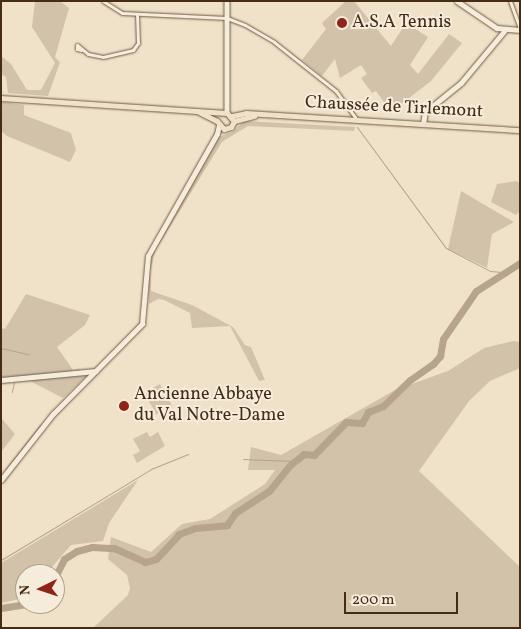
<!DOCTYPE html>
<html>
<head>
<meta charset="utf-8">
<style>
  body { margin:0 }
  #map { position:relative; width:521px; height:629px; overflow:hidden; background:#f0e1c9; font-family:Vollkorn,serif }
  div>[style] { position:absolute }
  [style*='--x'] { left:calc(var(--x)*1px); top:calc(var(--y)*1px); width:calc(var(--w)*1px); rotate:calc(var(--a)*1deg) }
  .green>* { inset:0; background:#d3c2aa; transform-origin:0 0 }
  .stream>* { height:1px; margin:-0.5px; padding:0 0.5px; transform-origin:0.5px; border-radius:0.5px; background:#b6a48c }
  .river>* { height:7px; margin:-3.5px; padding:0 3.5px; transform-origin:3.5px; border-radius:3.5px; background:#b6a48c }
  .roads { filter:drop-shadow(0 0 1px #705a42) drop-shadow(0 0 1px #705a42) }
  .street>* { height:3px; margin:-1.5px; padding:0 1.5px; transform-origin:1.5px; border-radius:1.5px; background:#f5ecdc }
  .secondary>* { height:4.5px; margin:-2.25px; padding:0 2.25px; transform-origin:2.25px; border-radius:2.25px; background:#f5ecdc }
  .primary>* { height:5px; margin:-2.5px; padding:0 2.5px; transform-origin:2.5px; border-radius:2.5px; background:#f0e1c9 }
  .dots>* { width:14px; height:14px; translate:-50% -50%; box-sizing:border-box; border:2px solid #f5ecdc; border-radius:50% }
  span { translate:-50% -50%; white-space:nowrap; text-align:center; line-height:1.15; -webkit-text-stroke:4px #f5ecdc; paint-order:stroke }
  .poi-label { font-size:18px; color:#452d15 }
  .left { translate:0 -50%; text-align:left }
  .street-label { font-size:18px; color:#452d15 }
  .frame { position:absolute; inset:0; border:2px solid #452d15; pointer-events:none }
  .north { position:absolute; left:15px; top:564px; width:50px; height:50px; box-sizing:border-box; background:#f5ecdc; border:1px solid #afa08c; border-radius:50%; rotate:266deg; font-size:14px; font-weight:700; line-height:20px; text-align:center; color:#452d15 }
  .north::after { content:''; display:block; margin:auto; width:18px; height:22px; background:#8f2418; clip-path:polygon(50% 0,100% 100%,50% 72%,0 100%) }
  .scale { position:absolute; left:344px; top:592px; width:114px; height:22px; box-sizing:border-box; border:2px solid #452d15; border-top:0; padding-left:6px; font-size:15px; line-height:18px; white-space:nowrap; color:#452d15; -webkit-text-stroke:4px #f5ecdc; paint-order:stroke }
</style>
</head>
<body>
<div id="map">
  <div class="green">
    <div style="clip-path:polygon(35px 1px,60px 1px,69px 8px,55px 57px,60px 62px,48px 96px,8px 93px,6px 77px,1px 74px,1px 56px,11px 64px,27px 90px,41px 90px,55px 63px,32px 27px)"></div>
    <div style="clip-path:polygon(346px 1px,354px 1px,391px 46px,406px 23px,428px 37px,410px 65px,418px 74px,449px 34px,462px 43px,431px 81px,391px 112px,376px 91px,372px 93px,361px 78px,367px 74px,361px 65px,340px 78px,335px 59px,322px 76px,302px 60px,326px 29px,322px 23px)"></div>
    <div style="clip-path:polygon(1px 102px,24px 105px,24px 115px,71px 133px,76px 150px,70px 162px,7px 136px,1px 131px)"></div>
    <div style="clip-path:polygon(244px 121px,355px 127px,354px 131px,248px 126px,222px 142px,155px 251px,150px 272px,151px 291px,192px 305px,233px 327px,245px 345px,251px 347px,265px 380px,259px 381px,230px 326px,192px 328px,190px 313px,164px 300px,158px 299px,149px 304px,148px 274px,155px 244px,219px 137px,232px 132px)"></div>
    <div style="clip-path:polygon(517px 181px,520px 184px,520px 211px,516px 215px,491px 202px,497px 184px)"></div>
    <div style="clip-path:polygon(461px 191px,514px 222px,492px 234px,487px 268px,448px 249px)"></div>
    <div style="clip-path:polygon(26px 294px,90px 315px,85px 325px,57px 347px,73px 370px,80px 369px,79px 375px,86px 376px,63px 398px,30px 381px,1px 382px,1px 328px,5px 329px)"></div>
    <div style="clip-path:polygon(513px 341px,520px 342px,520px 368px,490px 381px,469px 401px,419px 471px,520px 567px,520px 628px,93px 628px,128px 595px,130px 588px,127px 575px,108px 559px,111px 537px,151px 552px,182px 524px,210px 519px,265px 484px,275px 470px,248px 470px,251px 447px,281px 455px,395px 390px,448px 371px,484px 348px)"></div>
    <div style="left:160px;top:384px;width:25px;height:18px;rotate:61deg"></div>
    <div style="clip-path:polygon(1px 418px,15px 434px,1px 452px)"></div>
    <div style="clip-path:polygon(147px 432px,150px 437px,158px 432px,165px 446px,137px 463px,133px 455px,140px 451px,133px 439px)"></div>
    <div style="clip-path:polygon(138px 480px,109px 523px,103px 541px,71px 545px,46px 574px,25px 574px,25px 598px,1px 603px,1px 563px)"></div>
  </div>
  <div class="stream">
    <div style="--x:357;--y:127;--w:150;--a:53.7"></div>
    <div style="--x:446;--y:248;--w:50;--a:27.6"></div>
    <div style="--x:490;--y:271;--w:12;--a:5"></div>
    <div style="--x:1;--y:348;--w:28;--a:13"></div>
    <div style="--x:12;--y:392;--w:10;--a:-79"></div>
    <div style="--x:243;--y:459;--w:52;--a:2.2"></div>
    <div style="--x:6;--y:469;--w:56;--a:-52.3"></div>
    <div style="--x:1;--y:560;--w:175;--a:-31.2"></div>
    <div style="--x:151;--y:469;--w:40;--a:-22"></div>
  </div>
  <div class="river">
    <div style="--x:55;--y:577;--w:20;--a:-63"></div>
    <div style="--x:64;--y:559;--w:15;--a:-32"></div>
    <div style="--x:77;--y:551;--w:16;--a:-15"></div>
    <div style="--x:92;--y:547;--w:22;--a:3"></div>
    <div style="--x:114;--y:548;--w:34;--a:24"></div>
    <div style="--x:145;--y:562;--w:11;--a:-15"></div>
    <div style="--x:156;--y:559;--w:34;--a:-47"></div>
    <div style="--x:179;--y:534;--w:17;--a:-21"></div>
    <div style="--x:195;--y:528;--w:32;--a:-5"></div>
    <div style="--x:227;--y:525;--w:14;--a:-56"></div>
    <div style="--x:235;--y:513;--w:40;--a:-32.9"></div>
    <div style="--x:269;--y:491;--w:32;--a:-51"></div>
    <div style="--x:289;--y:466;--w:19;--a:-39"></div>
    <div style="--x:304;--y:454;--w:10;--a:6"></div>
    <div style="--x:314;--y:455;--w:46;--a:-45.9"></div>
    <div style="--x:346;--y:422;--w:16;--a:4"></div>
    <div style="--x:362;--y:423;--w:13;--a:-61"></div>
    <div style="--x:368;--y:412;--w:16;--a:-22"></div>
    <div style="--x:383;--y:406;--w:37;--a:-44"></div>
    <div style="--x:410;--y:380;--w:28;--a:-35"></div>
    <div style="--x:433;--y:364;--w:11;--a:-49"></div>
    <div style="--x:440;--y:356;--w:17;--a:-80"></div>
    <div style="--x:443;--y:339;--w:58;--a:-55.5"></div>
    <div style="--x:476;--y:291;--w:52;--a:-32.5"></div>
    <div style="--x:1;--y:608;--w:24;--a:-9"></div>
  </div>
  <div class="roads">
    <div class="street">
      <div style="--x:103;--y:1;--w:22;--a:32"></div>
      <div style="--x:122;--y:13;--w:105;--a:2.7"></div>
      <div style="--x:227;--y:18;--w:19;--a:21"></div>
      <div style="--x:245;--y:25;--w:34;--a:30"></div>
      <div style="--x:274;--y:42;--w:79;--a:38.3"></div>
      <div style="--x:336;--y:91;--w:36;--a:54"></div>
      <div style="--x:510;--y:1;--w:29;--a:70"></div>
      <div style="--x:81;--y:50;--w:4;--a:-166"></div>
      <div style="--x:77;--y:49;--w:4;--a:-90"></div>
      <div style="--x:77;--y:45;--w:14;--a:39"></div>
      <div style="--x:88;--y:54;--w:15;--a:11"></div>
      <div style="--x:103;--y:57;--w:31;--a:-13"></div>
      <div style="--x:133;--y:50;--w:9;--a:-54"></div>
      <div style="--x:138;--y:43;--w:28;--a:-92"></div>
    </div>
    <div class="secondary">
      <div style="--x:227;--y:1;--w:112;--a:90"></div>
      <div style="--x:457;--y:1;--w:48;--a:34"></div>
      <div style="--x:497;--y:28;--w:23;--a:5"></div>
      <div style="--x:423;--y:124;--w:12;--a:-81"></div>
      <div style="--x:425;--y:112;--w:46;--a:-38.9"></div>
      <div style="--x:461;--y:83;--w:70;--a:-50.2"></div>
      <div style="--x:1;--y:380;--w:95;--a:-5.4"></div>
      <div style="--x:1;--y:480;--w:84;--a:-51.8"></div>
      <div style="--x:53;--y:414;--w:127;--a:-45.3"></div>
      <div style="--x:142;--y:324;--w:68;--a:-85"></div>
      <div style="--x:148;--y:256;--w:140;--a:-60.5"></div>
      <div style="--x:217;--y:134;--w:9;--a:-77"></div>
    </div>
    <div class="primary">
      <div style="--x:1;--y:98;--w:226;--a:3.8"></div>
      <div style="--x:227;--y:113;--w:11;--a:49"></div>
      <div style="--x:199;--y:112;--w:20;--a:27"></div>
      <div style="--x:217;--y:121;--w:11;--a:49"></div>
      <div style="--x:224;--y:129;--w:7;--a:-16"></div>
      <div style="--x:231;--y:127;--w:7;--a:-63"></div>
      <div style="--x:234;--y:121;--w:21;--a:-14"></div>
      <div style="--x:232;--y:116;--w:14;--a:-12"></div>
      <div style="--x:246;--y:113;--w:275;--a:3.6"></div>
    </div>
  </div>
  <div class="dots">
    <div style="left:342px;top:23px;background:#8f2418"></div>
    <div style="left:124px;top:406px;background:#8f2418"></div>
  </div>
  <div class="poi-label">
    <span class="left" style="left:352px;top:23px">A.S.A Tennis</span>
    <span class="left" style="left:134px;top:406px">Ancienne Abbaye<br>du Val Notre-Dame</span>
  </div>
  <div class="street-label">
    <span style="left:394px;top:108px;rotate:3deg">Chaussée de Tirlemont</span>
  </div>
  <div class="frame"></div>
  <div class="north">N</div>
  <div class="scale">200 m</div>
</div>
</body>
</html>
